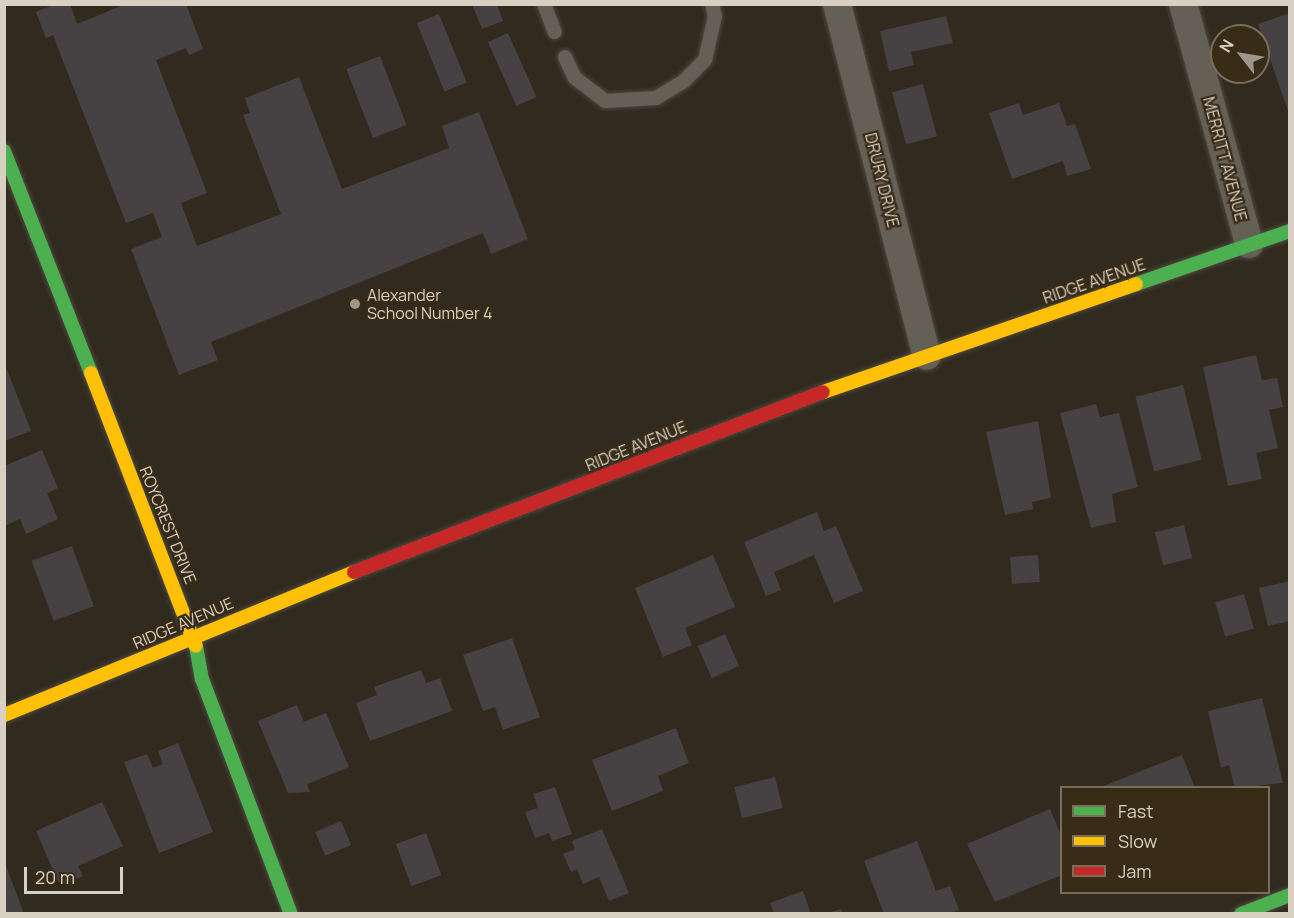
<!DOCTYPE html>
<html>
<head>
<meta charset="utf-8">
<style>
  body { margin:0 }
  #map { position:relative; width:1294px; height:918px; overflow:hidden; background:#312a1f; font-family:Manrope,sans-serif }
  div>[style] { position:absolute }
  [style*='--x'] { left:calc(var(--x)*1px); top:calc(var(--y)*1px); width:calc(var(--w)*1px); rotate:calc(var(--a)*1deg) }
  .building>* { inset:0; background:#464243; transform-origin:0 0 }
  .roads { filter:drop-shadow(0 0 2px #4e483e) drop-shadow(0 0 2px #4e483e) }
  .lane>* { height:14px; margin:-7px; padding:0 7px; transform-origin:7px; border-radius:7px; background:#656056 }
  .street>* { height:28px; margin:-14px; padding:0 14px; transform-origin:14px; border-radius:14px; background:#656056 }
  .fast>* { height:14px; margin:-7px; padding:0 7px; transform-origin:7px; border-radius:7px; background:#4caf50 }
  .slow>* { height:14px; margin:-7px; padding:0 7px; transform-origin:7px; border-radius:7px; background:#ffc107 }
  .jam>* { height:14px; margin:-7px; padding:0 7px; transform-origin:7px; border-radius:7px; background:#c62828 }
  .dots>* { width:16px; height:16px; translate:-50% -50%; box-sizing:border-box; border:3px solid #392c17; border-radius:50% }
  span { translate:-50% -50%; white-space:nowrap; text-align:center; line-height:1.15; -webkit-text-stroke:4.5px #392c17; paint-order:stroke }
  .street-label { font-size:16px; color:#d8d0c3 }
  .poi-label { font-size:16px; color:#d8d0c3 }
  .left { translate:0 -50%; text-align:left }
  .frame { position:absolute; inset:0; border:6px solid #d8d0c3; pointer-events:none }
  .legend { position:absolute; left:1060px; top:786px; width:210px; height:108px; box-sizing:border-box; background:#392c17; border:2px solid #796e5c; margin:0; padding:8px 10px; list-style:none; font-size:18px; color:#d8d0c3 }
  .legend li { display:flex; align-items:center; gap:12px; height:30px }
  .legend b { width:30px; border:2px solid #796e5c }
  .north { position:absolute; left:1210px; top:24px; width:60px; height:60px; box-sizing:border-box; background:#392c17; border:2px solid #796e5c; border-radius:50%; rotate:301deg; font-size:16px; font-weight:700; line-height:24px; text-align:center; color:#d8d0c3 }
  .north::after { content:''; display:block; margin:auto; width:21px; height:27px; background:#9e968a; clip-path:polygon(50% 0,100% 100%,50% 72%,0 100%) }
  .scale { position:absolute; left:24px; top:867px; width:99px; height:27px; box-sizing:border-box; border:3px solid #d8d0c3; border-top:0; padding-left:8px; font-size:18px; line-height:21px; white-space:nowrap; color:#d8d0c3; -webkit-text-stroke:4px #392c17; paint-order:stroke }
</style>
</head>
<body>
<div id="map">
  <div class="building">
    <div style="clip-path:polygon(55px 4px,70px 4px,77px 24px,126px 4px,186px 4px,203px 49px,189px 55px,186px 48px,156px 60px,207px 193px,181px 203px,197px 246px,281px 214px,243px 115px,250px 113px,245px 98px,299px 77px,342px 189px,449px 148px,442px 126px,479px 112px,528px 239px,491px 254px,483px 233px,211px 342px,218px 360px,179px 375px,131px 249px,162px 237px,153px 213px,126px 223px,53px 35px,46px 38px,36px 12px)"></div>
    <div style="clip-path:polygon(472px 4px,497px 4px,503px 21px,482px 29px)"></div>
    <div style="clip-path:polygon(1290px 13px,1290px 114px,1289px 114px,1258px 24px)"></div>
    <div style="left:439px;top:14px;width:74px;height:24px;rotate:68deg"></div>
    <div style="clip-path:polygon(946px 16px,953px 43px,911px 52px,914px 65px,889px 71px,880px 31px)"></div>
    <div style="left:508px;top:33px;width:70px;height:22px;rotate:66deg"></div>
    <div style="left:380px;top:56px;width:74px;height:36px;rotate:69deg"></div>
    <div style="left:923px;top:84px;width:54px;height:32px;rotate:75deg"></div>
    <div style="clip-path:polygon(1019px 103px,1023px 115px,1059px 103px,1067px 126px,1075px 124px,1091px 169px,1067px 176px,1063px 161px,1012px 179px,989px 113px)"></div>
    <div style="clip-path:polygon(1256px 355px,1262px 380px,1277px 378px,1283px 407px,1269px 410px,1278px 448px,1256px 453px,1262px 479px,1228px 486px,1203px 367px)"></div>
    <div style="clip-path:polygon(7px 370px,31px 431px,4px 441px,4px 371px)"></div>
    <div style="left:1183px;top:385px;width:77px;height:49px;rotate:76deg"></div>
    <div style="clip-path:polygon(1096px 404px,1100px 417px,1119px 413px,1138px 487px,1112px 494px,1116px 522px,1091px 528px,1060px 413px)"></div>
    <div style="clip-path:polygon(1038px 421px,1051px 498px,1032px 502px,1033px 509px,1005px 515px,986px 432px)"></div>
    <div style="clip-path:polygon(42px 450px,58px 488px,47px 493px,58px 519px,26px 534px,20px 519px,4px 526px,4px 466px)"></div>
    <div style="clip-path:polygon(817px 512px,824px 531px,836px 526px,863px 591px,834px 603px,814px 555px,774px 572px,781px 590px,766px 596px,744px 542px)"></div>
    <div style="left:1184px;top:525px;width:34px;height:30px;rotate:76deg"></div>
    <div style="left:72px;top:546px;width:64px;height:43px;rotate:70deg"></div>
    <div style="clip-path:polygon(713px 555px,735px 607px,685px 628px,692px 645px,663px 657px,635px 588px)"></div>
    <div style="left:1038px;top:555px;width:27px;height:28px;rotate:86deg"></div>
    <div style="clip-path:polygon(1290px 581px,1290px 621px,1268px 626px,1259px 588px)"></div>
    <div style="left:1244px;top:594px;width:36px;height:30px;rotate:74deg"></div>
    <div style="left:725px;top:634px;width:35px;height:30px;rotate:66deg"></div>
    <div style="clip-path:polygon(512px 638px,540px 717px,503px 730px,495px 707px,483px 711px,463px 655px)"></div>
    <div style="clip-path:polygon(421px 670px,426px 683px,440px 678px,452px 711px,370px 741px,356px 703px,377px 695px,374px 687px)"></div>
    <div style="clip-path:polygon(1262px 698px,1283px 783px,1235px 788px,1229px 765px,1221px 768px,1208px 711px)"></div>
    <div style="clip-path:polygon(297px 705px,304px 722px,326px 713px,349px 767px,307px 784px,310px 792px,288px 793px,258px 721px)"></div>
    <div style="clip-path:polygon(676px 728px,689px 763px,658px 776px,663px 791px,612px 811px,592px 760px)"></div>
    <div style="clip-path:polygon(178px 743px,213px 832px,159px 853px,124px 762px,147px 754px,153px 768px,163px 764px,158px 751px)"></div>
    <div style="clip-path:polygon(1182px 755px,1195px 788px,1101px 788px,1101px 787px)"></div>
    <div style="left:775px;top:777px;width:32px;height:42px;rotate:76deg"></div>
    <div style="clip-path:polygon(555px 787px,572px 834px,552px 841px,549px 833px,535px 838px,525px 812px,538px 808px,533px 794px)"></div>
    <div style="clip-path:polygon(102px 802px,123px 846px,78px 866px,83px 876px,60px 886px,36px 831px)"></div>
    <div style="clip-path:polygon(1050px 809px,1062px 837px,1062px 875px,995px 902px,967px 844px)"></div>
    <div style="left:341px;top:821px;width:26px;height:28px;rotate:67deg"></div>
    <div style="clip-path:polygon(602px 829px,629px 893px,609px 901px,599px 877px,583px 884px,577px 869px,571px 872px,563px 854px,575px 849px,572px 841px)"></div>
    <div style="left:426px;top:833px;width:45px;height:32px;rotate:70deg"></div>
    <div style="clip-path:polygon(917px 841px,936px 891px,950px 886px,959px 910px,949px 914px,884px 914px,864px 861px)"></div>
    <div style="clip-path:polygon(4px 863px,5px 863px,24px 914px,4px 914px)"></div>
    <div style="clip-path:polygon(803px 891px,811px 914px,774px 914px,770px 903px)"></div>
    <div style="clip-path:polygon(841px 909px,843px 914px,829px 914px,829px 913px)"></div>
  </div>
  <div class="roads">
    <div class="lane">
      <div style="--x:544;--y:4;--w:30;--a:69"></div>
      <div style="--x:565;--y:57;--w:23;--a:65"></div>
      <div style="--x:575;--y:78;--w:38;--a:37"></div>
      <div style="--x:605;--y:101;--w:51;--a:-3.4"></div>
      <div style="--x:656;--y:98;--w:33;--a:-31"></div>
      <div style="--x:684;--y:81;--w:30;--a:-45"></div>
      <div style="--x:705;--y:60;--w:45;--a:-77.2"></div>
      <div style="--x:715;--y:16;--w:12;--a:-104"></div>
    </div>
    <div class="street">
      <div style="--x:837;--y:4;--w:363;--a:75.7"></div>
      <div style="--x:1183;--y:4;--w:249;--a:74.6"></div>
    </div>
    <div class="fast">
      <div style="--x:4;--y:151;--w:238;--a:68.6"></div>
      <div style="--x:1136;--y:284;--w:163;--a:-19"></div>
      <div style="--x:196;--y:646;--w:34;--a:80"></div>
      <div style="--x:202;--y:679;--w:251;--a:69.3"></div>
      <div style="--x:1241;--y:914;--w:53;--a:-21.2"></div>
    </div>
    <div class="slow">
      <div style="--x:91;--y:373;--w:292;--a:69"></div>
      <div style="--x:823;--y:392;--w:331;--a:-19"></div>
      <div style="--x:4;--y:715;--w:378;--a:-22.2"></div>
    </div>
    <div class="jam">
      <div style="--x:354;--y:572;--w:502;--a:-21"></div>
    </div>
  </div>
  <div class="dots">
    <div style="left:355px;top:304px;background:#9e968a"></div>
  </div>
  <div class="street-label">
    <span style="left:1225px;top:159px;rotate:75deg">MERRITT AVENUE</span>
    <span style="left:882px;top:180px;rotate:76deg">DRURY DRIVE</span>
    <span style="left:1094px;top:281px;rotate:-19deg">RIDGE AVENUE</span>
    <span style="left:636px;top:446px;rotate:-22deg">RIDGE AVENUE</span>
    <span style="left:168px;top:525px;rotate:68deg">ROYCREST DRIVE</span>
    <span style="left:183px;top:623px;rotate:-23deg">RIDGE AVENUE</span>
  </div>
  <div class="poi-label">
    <span class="left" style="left:367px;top:304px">Alexander<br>School Number 4</span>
  </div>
  <div class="frame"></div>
  <ul class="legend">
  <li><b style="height:8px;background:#4caf50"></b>Fast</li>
  <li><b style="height:8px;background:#ffc107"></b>Slow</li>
  <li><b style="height:8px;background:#c62828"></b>Jam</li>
  </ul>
  <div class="north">N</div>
  <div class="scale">20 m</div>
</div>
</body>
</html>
